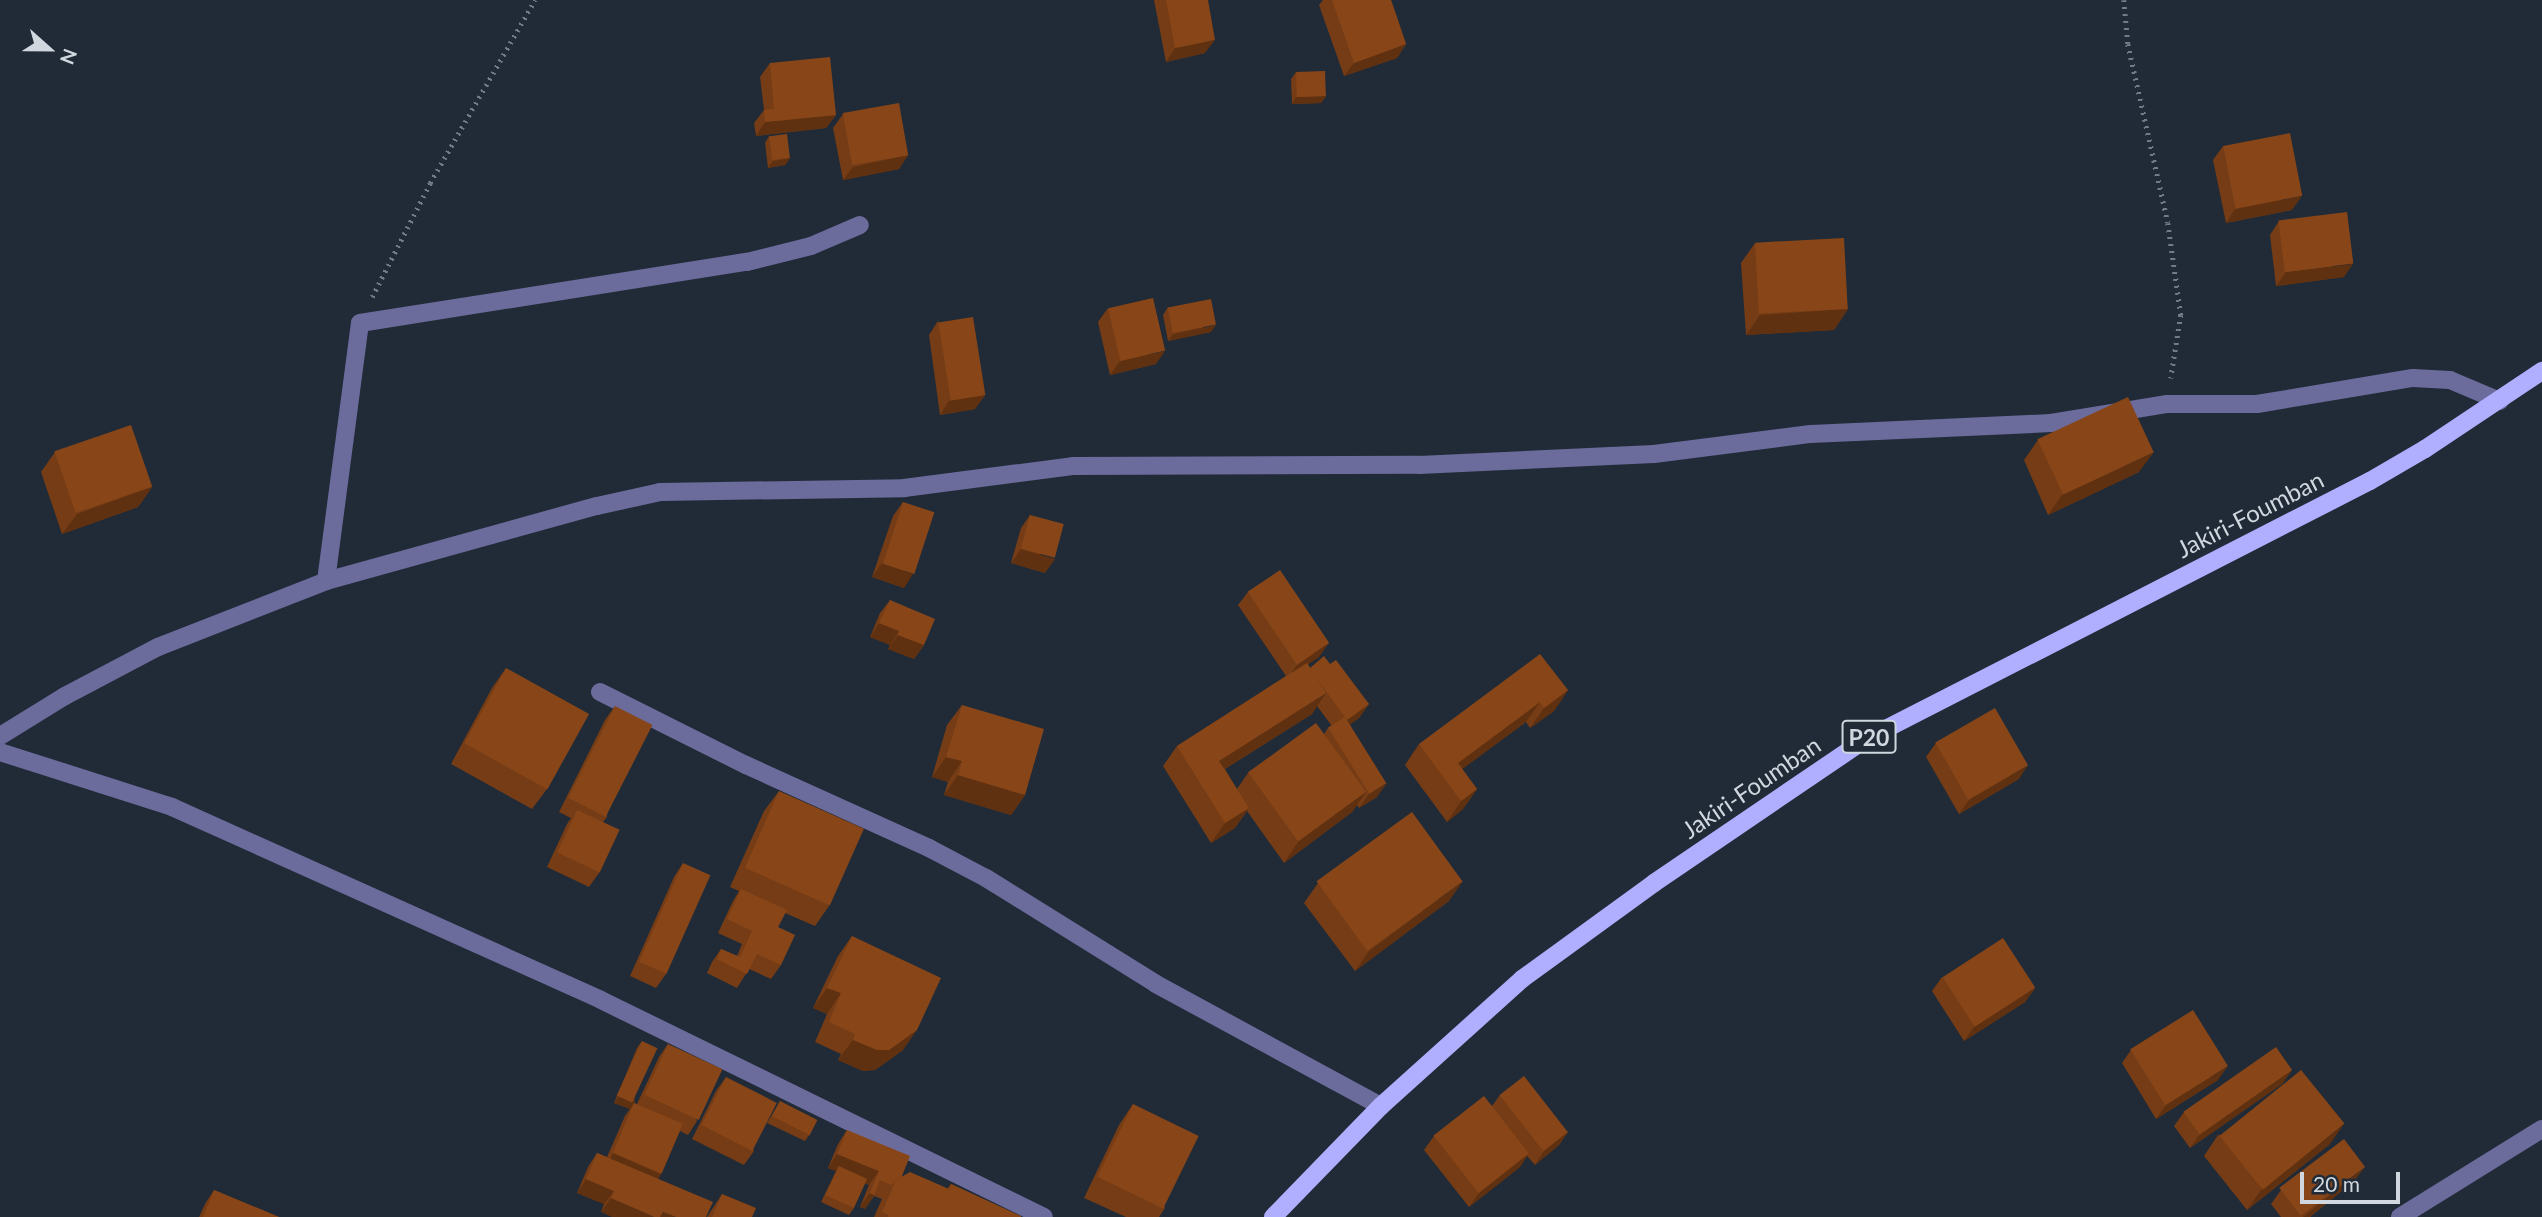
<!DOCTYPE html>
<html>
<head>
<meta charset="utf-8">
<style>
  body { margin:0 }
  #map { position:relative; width:2542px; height:1217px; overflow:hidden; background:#202b37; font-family:Lato,sans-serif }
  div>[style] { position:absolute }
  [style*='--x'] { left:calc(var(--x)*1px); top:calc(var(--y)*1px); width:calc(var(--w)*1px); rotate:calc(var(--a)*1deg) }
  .path>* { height:4.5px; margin-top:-2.25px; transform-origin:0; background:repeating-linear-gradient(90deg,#737c86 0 2px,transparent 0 7px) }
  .minor>* { height:18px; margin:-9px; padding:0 9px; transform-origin:9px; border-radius:9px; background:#6b6b9c }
  .major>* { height:18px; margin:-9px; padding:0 9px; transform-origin:9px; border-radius:9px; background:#afaeff }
  .wall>* { inset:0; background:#753c15 }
  .shaded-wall>* { inset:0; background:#5f3111; transform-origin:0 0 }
  .building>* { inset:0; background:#884618; transform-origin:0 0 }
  span { translate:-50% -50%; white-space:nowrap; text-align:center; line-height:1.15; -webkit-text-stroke:6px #202b37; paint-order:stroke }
  .shield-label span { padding:2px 5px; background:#202b37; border:2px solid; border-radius:5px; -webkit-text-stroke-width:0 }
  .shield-label { font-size:23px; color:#d0d7df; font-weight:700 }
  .street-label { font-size:24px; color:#d0d7df }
  .north { position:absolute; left:14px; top:14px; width:70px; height:70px; -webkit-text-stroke:5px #202b37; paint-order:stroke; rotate:111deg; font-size:19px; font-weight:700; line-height:28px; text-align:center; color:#d0d7df }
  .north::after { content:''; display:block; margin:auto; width:24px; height:32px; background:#d0d7df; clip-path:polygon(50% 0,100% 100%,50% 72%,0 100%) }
  .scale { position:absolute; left:2300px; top:1172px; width:100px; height:32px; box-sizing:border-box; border:4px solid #d0d7df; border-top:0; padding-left:9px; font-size:21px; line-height:24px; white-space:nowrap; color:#d0d7df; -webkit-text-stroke:5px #202b37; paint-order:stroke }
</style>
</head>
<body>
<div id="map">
  <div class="path">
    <div style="--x:2124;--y:0;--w:44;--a:84.8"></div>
    <div style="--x:2128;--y:44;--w:183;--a:77.4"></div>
    <div style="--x:2168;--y:223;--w:93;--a:82"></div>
    <div style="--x:2181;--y:315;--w:64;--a:99"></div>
    <div style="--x:372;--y:297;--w:128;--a:-63"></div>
    <div style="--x:430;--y:183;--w:211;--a:-60.2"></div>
  </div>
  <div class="minor">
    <div style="--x:326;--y:581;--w:260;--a:-82.5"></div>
    <div style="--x:360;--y:323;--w:392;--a:-9"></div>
    <div style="--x:747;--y:262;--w:66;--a:-14"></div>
    <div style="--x:811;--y:246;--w:53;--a:-23.2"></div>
    <div style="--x:600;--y:692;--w:163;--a:26.6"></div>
    <div style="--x:746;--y:765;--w:201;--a:24.4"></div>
    <div style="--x:929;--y:848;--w:64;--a:27.8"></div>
    <div style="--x:986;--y:878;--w:200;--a:31.9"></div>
    <div style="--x:1156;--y:984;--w:256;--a:28.5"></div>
    <div style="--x:0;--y:736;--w:76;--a:-31.6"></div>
    <div style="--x:65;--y:696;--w:105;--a:-27.8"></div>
    <div style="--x:158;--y:647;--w:180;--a:-21.4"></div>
    <div style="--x:326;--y:581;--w:281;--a:-15.5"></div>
    <div style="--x:597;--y:506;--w:65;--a:-12.5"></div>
    <div style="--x:660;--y:492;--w:244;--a:-0.9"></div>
    <div style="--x:904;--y:488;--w:170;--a:-7.4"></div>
    <div style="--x:1073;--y:466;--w:346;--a:-0.2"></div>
    <div style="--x:1419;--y:465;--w:235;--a:-2.7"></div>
    <div style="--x:1654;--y:454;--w:158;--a:-7.3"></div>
    <div style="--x:1811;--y:434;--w:240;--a:-2.6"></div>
    <div style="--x:2051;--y:423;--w:118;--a:-9.3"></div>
    <div style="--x:2167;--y:404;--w:90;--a:0"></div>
    <div style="--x:2257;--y:404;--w:158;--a:-9.5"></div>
    <div style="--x:2413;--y:378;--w:37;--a:3"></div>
    <div style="--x:2450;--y:380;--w:54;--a:22.8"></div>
    <div style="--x:0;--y:752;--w:181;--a:17.7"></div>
    <div style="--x:172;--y:807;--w:470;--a:24.2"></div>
    <div style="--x:601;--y:1000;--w:493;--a:26.1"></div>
    <div style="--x:2400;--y:1217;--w:167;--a:-31.8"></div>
  </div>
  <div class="major">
    <div style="--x:1273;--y:1217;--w:155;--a:-45.8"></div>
    <div style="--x:1381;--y:1106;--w:190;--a:-42"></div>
    <div style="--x:1522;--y:979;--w:163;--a:-36"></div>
    <div style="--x:1654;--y:883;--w:256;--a:-34.2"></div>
    <div style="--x:1866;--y:739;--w:566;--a:-27.11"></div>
    <div style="--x:2370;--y:481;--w:64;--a:-30.2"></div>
    <div style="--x:2425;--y:449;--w:141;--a:-33.7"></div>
  </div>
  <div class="wall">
    <div style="clip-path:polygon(1154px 0,1208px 0,1205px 53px,1166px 62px)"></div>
    <div style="clip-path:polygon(1323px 0,1391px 0,1406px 44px,1397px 58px,1344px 76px,1319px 5px)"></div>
    <div style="clip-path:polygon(770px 63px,836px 115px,826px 128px,756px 136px,754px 123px,764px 110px,760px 77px)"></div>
    <div style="clip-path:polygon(1296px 72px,1326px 96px,1321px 103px,1292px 104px,1291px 79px)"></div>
    <div style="clip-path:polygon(843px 114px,908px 155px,899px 169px,843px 180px,833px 128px)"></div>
    <div style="clip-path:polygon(769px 136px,790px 158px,785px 165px,768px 168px,765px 143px)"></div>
    <div style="clip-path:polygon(2223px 146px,2292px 210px,2226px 223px,2213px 160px)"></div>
    <div style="clip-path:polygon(2279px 221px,2344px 277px,2276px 286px,2270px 235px)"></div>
    <div style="clip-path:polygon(1755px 243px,1848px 309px,1834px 330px,1746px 335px,1741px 263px)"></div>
    <div style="clip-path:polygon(1168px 307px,1211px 332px,1168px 341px,1163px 315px)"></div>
    <div style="clip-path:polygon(1108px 308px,1156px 364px,1110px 375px,1098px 322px)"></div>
    <div style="clip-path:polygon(938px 321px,985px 395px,975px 409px,940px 415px,929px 335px)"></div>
    <div style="clip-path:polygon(2038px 440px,2139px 472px,2048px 515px,2024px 460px)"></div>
    <div style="clip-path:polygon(55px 452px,152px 487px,138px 507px,62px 534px,41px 472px)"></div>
    <div style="clip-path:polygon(903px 502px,904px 588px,872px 577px,893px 516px)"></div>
    <div style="clip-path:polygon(1030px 515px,1045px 573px,1011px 563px,1021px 528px)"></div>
    <div style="clip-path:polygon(evenodd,1248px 592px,1319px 657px,1308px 664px,1310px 668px,1330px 664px,1369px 704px,1359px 718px,1350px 724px,1377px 797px,1359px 808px,1357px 805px,1352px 812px,1284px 863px,1247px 811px,1235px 828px,1211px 843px,1163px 766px,1177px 746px,1286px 676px,1238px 605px,1248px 592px,1317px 706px,1332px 726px,1328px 728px,1324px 734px,1248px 773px,1237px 789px,1225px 769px,1312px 714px,1317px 706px)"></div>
    <div style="clip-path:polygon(890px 600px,924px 645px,914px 659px,888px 649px,890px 645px,870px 637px,880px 613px)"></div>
    <div style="clip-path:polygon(506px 668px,547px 789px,532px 809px,451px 764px,492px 688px)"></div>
    <div style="clip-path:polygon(1568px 690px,1554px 711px,1530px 728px,1526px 722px,1462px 769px,1477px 789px,1463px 809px,1447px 822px,1405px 765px,1419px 744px)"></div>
    <div style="clip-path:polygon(962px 705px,1025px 795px,1011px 815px,944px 795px,948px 782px,932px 777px,947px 725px)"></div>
    <div style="clip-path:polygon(615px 706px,607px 817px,603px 822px,599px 873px,589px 887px,547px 867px,567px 824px,571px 818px,559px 812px,605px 720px)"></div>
    <div style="clip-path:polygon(1936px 743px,2019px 779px,1959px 814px,1926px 757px)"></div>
    <div style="clip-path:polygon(779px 791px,829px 906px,815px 926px,785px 913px,778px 927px,781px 965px,771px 979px,749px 969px,737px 988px,707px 973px,712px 962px,721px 949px,737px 956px,742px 944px,718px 933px,732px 903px,739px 891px,730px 887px,764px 811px)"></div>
    <div style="clip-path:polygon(683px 863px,666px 974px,656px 988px,630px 976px,674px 877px)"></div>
    <div style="clip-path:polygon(1318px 883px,1449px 901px,1355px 971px,1304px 903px)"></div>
    <div style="clip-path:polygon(852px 936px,903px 1050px,875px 1070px,863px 1071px,838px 1060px,841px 1054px,815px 1042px,827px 1014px,813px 1008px,838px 956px)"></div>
    <div style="clip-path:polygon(1942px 977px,2035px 988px,2025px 1002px,1964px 1041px,1932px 991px)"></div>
    <div style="clip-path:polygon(642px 1041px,634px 1103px,637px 1104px,659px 1057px,668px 1044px,697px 1121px,688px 1135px,680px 1131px,661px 1174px,658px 1179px,601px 1212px,604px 1204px,577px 1193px,588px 1167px,597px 1153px,607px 1157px,625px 1116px,630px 1109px,614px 1103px,637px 1048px)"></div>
    <div style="clip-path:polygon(2131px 1050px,2218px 1080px,2156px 1119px,2122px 1063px)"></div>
    <div style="clip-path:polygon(2292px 1070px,2282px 1084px,2190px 1148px,2174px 1126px,2184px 1112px)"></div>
    <div style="clip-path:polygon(726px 1077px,754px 1151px,744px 1165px,692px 1139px,716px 1091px)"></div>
    <div style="clip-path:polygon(1500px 1095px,1568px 1132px,1559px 1145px,1535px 1165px,1527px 1156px,1520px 1167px,1469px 1207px,1424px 1150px,1434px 1136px,1492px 1106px)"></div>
    <div style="clip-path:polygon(780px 1101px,810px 1134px,805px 1141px,767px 1123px)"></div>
    <div style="clip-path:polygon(1133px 1104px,1165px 1208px,1159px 1217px,1126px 1217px,1084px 1198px,1119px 1125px)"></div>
    <div style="clip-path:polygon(847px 1130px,902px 1176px,947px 1189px,951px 1184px,1021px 1217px,874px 1217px,882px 1199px,874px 1196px,865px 1209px,860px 1207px,869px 1185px,865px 1183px,854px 1208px,849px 1215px,821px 1202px,836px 1171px,828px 1168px,838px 1144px)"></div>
    <div style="clip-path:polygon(2218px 1135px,2330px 1144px,2247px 1210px,2204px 1156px)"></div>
    <div style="clip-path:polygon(2355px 1180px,2310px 1217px,2281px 1217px,2271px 1204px,2281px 1190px)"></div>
    <div style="clip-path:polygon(214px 1190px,279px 1217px,199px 1217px,205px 1204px)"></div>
    <div style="clip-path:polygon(722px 1194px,752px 1217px,707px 1217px)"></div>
  </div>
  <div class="shaded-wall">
    <div style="clip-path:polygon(1215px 40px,1205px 53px,1166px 62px,1175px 48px)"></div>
    <div style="clip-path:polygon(1406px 44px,1397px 58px,1344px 76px,1354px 63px)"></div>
    <div style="clip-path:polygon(1326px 96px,1321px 103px,1292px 104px,1296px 97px)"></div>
    <div style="clip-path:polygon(836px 115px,826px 128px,756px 136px,765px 122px)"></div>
    <div style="clip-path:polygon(908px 155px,899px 169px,843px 180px,853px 167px)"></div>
    <div style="clip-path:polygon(790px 158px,785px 165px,768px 168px,773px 161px)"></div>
    <div style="clip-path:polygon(2302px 196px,2292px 210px,2226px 223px,2235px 209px)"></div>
    <div style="clip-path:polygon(2353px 264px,2344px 277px,2276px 286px,2286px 272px)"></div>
    <div style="clip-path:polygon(1848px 309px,1834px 330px,1746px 335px,1760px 315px)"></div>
    <div style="clip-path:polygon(1216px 325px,1211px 332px,1168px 341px,1173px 334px)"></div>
    <div style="clip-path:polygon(1165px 351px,1156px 364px,1110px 375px,1120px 361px)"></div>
    <div style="clip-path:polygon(985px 395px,975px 409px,940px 415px,949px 401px)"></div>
    <div style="clip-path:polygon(2154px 452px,2139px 472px,2048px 515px,2062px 495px)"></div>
    <div style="clip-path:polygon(152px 487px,138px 507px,62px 534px,77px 514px)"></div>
    <div style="clip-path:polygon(1021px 549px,1055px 559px,1045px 573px,1011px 563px)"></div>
    <div style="clip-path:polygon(882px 563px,913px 574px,904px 588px,872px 577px)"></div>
    <div style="clip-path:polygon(879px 623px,899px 631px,890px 645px,870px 637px)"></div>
    <div style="clip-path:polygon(898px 635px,924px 645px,914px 659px,888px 649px)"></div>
    <div style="clip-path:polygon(1329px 643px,1319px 657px,1287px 679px,1297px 665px)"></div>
    <div style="clip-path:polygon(1568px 690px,1554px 711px,1530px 728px,1544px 708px)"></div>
    <div style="clip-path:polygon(1326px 693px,1312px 714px,1205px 781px,1219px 761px)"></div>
    <div style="clip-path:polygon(1540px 702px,1526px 722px,1446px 781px,1458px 763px)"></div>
    <div style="clip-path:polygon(1369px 704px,1359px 718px,1337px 734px,1347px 720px)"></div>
    <div style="clip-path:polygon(946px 757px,962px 761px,948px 782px,932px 777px)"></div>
    <div style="clip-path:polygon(2028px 765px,2019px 779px,1959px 814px,1969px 800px)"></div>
    <div style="clip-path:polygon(958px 775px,1025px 795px,1011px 815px,944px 795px)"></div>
    <div style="clip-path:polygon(1387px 783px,1377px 797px,1359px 808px,1369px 794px)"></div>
    <div style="clip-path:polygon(1477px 789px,1463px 809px,1447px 822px,1461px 801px)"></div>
    <div style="clip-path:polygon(1366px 792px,1352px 812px,1284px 863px,1298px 842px)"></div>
    <div style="clip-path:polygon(1249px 808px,1235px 828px,1211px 843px,1225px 823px)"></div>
    <div style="clip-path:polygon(1463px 881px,1449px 901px,1355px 971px,1369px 951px)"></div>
    <div style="clip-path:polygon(827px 988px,841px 993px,827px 1014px,813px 1008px)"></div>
    <div style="clip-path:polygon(2035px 988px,2025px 1002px,1964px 1041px,1974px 1027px)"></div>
    <div style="clip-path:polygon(917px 1030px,903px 1050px,875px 1070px,863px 1071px,838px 1060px,853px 1040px)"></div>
    <div style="clip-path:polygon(2228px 1066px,2218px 1080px,2156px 1119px,2166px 1105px)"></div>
    <div style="clip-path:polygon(2292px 1070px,2282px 1084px,2190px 1148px,2200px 1134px)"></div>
    <div style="clip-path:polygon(619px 1096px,635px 1102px,630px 1109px,614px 1103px)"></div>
    <div style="clip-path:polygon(2344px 1124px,2330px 1144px,2247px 1210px,2261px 1190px)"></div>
    <div style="clip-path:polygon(1568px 1132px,1559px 1145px,1535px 1165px,1544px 1151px)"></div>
    <div style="left:613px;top:1153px;width:52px;height:17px;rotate:24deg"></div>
    <div style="clip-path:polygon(1529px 1153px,1520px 1167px,1469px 1207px,1479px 1193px)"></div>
    <div style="clip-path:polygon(837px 1154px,879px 1171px,869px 1185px,837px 1172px,839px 1166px,836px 1171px,828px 1168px)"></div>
    <div style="clip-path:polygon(2365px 1167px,2355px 1180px,2310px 1217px,2303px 1217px)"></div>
    <div style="clip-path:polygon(586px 1179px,614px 1191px,604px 1204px,577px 1193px)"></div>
    <div style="clip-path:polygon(870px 1193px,874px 1195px,865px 1209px,860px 1207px)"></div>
    <div style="clip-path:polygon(611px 1198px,654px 1217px,612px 1217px,601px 1212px)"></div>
    <div style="clip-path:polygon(663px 1212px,676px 1217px,659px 1217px)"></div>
  </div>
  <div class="building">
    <div style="clip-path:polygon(1166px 0,1208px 0,1215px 40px,1175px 48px)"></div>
    <div style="clip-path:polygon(1332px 0,1391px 0,1406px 44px,1354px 63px)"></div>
    <div style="clip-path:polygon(830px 57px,836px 115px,765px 122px,764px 110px,774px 109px,770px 63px)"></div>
    <div style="left:1325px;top:71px;width:25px;height:29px;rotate:88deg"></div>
    <div style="left:899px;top:103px;width:53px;height:57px;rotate:80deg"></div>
    <div style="left:2290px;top:133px;width:64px;height:68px;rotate:79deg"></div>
    <div style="left:787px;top:134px;width:24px;height:18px;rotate:83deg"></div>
    <div style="left:2347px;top:212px;width:52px;height:69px;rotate:83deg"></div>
    <div style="left:1844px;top:238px;width:71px;height:89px;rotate:87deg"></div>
    <div style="left:1153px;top:298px;width:54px;height:46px;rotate:77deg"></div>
    <div style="left:1211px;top:299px;width:26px;height:44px;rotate:79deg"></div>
    <div style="left:973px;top:317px;width:79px;height:35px;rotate:81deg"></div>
    <div style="left:2128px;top:397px;width:61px;height:100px;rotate:65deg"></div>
    <div style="left:131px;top:425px;width:65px;height:81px;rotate:71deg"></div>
    <div style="left:903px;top:502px;width:33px;height:65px;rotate:18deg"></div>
    <div style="left:1030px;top:515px;width:35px;height:35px;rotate:15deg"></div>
    <div style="left:1280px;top:570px;width:88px;height:39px;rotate:56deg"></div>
    <div style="clip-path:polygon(890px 600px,935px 619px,924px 645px,898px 635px,899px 631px,879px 623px)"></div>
    <div style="clip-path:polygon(1540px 654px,1568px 690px,1544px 708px,1540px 702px,1458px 763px,1477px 789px,1461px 801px,1419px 744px)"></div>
    <div style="clip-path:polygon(1324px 656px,1330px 664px,1336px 660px,1369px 704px,1347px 720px,1318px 680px,1310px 668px)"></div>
    <div style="clip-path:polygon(1307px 663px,1326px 693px,1219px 761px,1249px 808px,1225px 823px,1177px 746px)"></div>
    <div style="left:506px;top:668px;width:95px;height:86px;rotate:29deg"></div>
    <div style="clip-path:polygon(962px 705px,1044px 729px,1025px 795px,958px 775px,962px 761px,946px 757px)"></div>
    <div style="left:615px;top:706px;width:42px;height:103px;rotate:27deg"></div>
    <div style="left:1995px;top:708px;width:66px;height:69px;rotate:60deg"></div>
    <div style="left:1345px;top:717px;width:78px;height:20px;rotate:58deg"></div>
    <div style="left:1316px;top:723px;width:85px;height:84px;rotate:54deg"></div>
    <div style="left:779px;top:791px;width:93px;height:84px;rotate:24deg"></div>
    <div style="left:577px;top:810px;width:47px;height:47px;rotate:25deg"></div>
    <div style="left:1412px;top:812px;width:86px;height:118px;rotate:54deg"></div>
    <div style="left:683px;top:863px;width:30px;height:108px;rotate:24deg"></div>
    <div style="clip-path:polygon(741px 889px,787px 910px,778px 927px,795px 935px,781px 965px,757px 954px,747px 974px,717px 959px,721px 949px,740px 957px,752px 931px,727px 919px)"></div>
    <div style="clip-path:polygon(852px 936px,941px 978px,917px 1030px,889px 1050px,877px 1050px,853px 1040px,855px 1034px,829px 1022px,841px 993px,827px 988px)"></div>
    <div style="left:2003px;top:938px;width:59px;height:72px;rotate:57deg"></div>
    <div style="left:2193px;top:1010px;width:66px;height:74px;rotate:58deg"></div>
    <div style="left:642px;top:1041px;width:17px;height:60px;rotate:25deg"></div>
    <div style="left:668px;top:1044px;width:60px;height:56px;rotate:25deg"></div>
    <div style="left:2276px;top:1047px;width:28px;height:113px;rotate:55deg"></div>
    <div style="left:2301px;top:1070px;width:69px;height:105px;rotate:51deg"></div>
    <div style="left:1524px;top:1076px;width:71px;height:31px;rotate:52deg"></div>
    <div style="left:726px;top:1077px;width:57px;height:54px;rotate:27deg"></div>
    <div style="left:1484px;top:1096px;width:73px;height:64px;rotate:52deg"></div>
    <div style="left:780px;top:1101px;width:42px;height:17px;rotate:27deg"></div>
    <div style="left:634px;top:1103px;width:53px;height:54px;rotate:23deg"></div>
    <div style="left:1133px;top:1104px;width:73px;height:81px;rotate:26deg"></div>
    <div style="clip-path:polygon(847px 1130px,910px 1156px,902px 1176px,896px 1180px,891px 1185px,880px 1180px,874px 1195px,870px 1193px,879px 1171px,837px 1154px)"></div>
    <div style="left:2344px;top:1139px;width:35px;height:81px;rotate:53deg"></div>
    <div style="clip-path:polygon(597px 1153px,713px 1202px,706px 1217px,676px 1217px,663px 1212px,660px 1217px,654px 1217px,611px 1198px,614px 1191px,586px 1179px)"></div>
    <div style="left:839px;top:1166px;width:31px;height:32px;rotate:25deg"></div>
    <div style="clip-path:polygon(910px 1172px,949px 1189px,951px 1184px,1021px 1216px,1021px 1217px,888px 1217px,889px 1215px,882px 1212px,896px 1180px)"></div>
    <div style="clip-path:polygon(214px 1190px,279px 1217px,203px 1217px)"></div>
    <div style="clip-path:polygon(722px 1194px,756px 1208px,752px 1217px,712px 1217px)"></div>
  </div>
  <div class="shield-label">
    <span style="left:1869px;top:737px">P20</span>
  </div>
  <div class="street-label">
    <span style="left:2250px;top:514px;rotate:-27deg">Jakiri-Foumban</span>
    <span style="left:1751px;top:787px;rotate:-34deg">Jakiri-Foumban</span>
  </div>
  <div class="north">N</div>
  <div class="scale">20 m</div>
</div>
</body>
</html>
